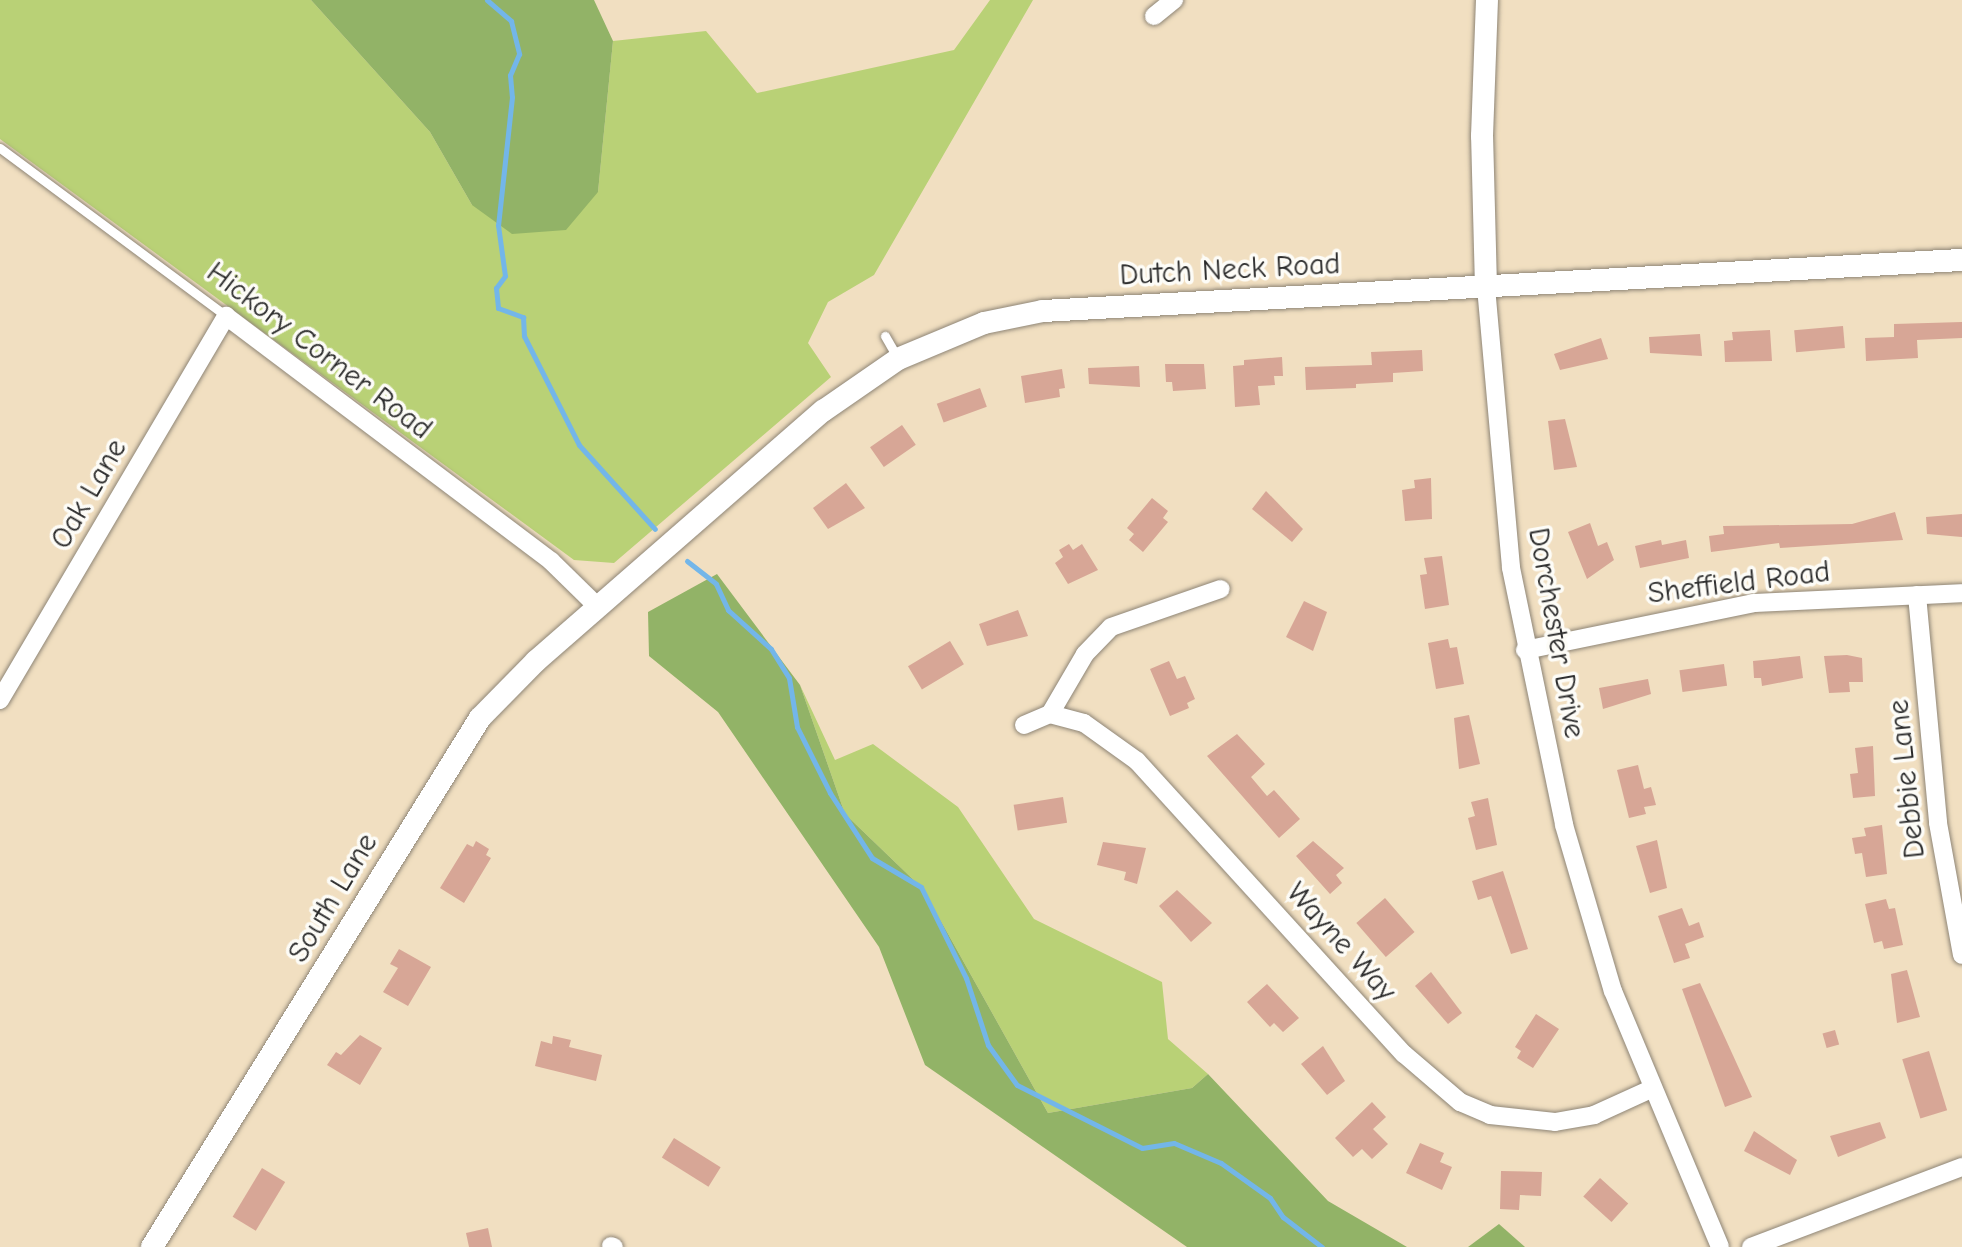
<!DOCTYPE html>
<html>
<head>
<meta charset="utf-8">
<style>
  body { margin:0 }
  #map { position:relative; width:1962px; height:1247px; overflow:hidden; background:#f1dfc1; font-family:"Comic Neue",sans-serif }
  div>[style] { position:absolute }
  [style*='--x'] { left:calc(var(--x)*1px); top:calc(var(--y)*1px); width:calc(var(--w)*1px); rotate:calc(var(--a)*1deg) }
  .green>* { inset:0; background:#b9d176 }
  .forest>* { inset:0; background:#92b367 }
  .stream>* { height:5px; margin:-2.5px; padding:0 2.5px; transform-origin:2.5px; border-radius:2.5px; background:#73b6e9 }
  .building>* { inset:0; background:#d7a696; transform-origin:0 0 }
  .roads { filter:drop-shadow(0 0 2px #8e8576) drop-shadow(0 0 2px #8e8576) }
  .service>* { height:9px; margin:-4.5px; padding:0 4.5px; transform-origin:4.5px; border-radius:4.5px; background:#fff }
  .minor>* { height:18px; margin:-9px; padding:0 9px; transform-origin:9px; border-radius:9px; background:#fff }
  .tertiary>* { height:22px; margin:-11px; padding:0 11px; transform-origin:11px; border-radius:11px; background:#fff }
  span { translate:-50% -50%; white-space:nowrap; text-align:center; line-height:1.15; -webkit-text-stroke:7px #fdfcf7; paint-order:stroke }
  .street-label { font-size:30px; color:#2b2b2b }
</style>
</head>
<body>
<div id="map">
  <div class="green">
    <div style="clip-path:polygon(0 0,311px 0,430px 132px,472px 205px,598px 192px,613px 41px,706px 31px,757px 93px,954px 50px,990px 0,1033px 0,874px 275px,828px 302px,808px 343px,831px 377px,614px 563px,574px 560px,0 139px)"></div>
    <div style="clip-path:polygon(800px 685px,835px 760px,873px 744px,958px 807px,1034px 919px,1162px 982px,1168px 1039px,1208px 1074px,1192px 1088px,1048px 1113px,923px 889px,845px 814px)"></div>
  </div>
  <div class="forest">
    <div style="clip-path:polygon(311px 0,594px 0,613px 41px,598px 192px,566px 230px,512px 234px,472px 205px,430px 132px)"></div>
    <div style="clip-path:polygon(717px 574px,800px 685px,845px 814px,923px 889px,1048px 1113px,1192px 1088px,1208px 1074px,1328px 1201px,1407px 1247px,1187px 1247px,925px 1065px,879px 947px,718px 712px,649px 656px,648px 612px)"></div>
    <div style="clip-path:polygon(1499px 1224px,1525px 1247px,1468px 1247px)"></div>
  </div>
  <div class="stream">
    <div style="--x:487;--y:0;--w:32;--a:41"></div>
    <div style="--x:511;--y:21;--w:34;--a:76"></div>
    <div style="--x:519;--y:54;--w:23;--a:113"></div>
    <div style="--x:510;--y:75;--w:22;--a:85"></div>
    <div style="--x:512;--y:97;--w:129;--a:96.2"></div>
    <div style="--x:498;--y:225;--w:51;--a:82.2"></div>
    <div style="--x:505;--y:276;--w:15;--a:127"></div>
    <div style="--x:496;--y:288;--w:20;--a:84"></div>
    <div style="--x:498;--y:308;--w:27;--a:20"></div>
    <div style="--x:523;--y:317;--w:19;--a:87"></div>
    <div style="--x:524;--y:336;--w:122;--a:63.2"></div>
    <div style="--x:579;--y:445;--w:113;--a:47.9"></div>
    <div style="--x:687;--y:561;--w:37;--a:38"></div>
    <div style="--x:716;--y:584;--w:29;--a:65"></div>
    <div style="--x:728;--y:610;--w:58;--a:42.2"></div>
    <div style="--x:771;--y:649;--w:34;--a:58"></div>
    <div style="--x:789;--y:678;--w:50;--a:80.7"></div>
    <div style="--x:797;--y:727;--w:74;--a:63.4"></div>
    <div style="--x:830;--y:793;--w:77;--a:57.1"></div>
    <div style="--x:872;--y:858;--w:57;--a:30.6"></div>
    <div style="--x:921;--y:887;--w:102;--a:63.7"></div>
    <div style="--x:966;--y:978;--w:71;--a:71.8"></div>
    <div style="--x:988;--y:1045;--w:49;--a:54.1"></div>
    <div style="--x:1017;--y:1085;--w:140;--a:26.7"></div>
    <div style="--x:1142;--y:1148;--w:32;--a:-9"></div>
    <div style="--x:1174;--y:1143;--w:51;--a:23.1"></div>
    <div style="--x:1221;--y:1163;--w:60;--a:35.5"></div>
    <div style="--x:1270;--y:1198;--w:23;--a:56"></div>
    <div style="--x:1283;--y:1217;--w:49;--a:37.6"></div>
  </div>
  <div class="building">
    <div style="clip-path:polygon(1962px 322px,1962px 338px,1917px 340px,1918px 358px,1866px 361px,1865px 338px,1894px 337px,1894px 324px)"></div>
    <div style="left:1843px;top:326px;width:22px;height:49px;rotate:85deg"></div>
    <div style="clip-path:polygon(1770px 330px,1772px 361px,1725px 362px,1724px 341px,1733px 340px,1732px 332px)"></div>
    <div style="clip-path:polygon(1700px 334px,1702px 356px,1650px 353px,1649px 337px)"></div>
    <div style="clip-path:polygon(1601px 338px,1608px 359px,1560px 370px,1554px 354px)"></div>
    <div style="clip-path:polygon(1422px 350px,1423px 371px,1393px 373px,1393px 382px,1356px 384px,1356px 388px,1306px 390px,1305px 367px,1372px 365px,1371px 352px)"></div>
    <div style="clip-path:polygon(1282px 357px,1283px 376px,1274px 376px,1275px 385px,1258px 386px,1260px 405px,1235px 407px,1233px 366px,1244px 365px,1244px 360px)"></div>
    <div style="clip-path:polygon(1165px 364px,1204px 364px,1206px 389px,1173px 391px,1172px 382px,1166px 382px)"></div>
    <div style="clip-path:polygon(1139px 366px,1140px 387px,1089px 384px,1088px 368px)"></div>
    <div style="clip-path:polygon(1062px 369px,1065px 388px,1059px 389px,1060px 397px,1025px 403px,1021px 376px)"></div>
    <div style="left:980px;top:388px;width:20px;height:46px;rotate:70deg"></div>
    <div style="clip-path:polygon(1565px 419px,1577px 467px,1554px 470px,1548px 421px)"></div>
    <div style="left:902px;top:425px;width:24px;height:39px;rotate:55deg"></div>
    <div style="clip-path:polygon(1431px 478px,1432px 519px,1405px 521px,1402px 490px,1415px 488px,1414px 480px)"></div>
    <div style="clip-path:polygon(846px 483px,865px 508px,828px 529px,813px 508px)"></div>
    <div style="clip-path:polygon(1266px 491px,1303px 529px,1292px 542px,1252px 509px)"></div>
    <div style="clip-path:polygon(1152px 498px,1168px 511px,1163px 518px,1168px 522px,1143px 552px,1129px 540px,1134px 534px,1127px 528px)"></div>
    <div style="clip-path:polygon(1895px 512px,1903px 540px,1780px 548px,1779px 543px,1711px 552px,1709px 536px,1724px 534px,1723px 526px,1852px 524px)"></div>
    <div style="clip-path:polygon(1962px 514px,1962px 537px,1927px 534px,1926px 517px)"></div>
    <div style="clip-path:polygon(1590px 523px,1598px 546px,1607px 542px,1614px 560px,1587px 579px,1568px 532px)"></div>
    <div style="clip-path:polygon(1661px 540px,1662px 545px,1686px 540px,1689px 558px,1640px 568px,1635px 546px)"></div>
    <div style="clip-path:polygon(1069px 544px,1073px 550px,1082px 544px,1098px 570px,1068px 584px,1055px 563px,1063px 557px,1059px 550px)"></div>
    <div style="clip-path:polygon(1442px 556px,1449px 605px,1425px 609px,1420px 575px,1427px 574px,1424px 558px)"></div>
    <div style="clip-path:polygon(1304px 601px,1327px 612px,1313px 651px,1286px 637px)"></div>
    <div style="clip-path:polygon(1018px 610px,1028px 636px,987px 646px,979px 624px)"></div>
    <div style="clip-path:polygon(1448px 639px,1450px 648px,1457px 647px,1464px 684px,1436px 689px,1428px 643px)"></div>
    <div style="left:950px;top:641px;width:27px;height:49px;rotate:59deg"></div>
    <div style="clip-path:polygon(1847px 655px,1862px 658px,1863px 682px,1849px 682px,1850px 692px,1829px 693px,1824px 656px)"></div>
    <div style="clip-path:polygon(1800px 656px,1803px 678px,1762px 686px,1761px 678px,1754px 678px,1753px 661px)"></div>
    <div style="clip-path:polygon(1169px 661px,1177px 679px,1185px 676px,1195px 699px,1187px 703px,1189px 708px,1170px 716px,1150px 669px)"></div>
    <div style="left:1724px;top:664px;width:22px;height:45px;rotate:82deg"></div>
    <div style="clip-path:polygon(1648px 679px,1651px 694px,1603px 709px,1599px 688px)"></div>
    <div style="clip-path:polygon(1469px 715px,1480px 764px,1459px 769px,1454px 718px)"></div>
    <div style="clip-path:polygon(1237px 734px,1265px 764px,1251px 777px,1267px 796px,1274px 790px,1300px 819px,1279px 838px,1207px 756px)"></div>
    <div style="clip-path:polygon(1873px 746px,1875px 796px,1853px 798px,1850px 774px,1858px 773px,1855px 748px)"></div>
    <div style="clip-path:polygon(1638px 765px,1644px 789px,1651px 787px,1656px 805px,1644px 807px,1646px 814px,1629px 818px,1617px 770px)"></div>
    <div style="left:1063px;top:797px;width:26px;height:50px;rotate:81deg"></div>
    <div style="clip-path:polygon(1488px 798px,1497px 845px,1476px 850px,1468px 818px,1475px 816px,1471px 802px)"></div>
    <div style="clip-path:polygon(1882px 825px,1887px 874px,1866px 877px,1862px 853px,1855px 854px,1852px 838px,1866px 836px,1864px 828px)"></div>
    <div style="clip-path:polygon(1657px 840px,1667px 888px,1650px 893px,1636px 846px)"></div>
    <div style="clip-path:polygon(476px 841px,489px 849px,486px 855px,491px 858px,464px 903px,440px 888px,467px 844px,473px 847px)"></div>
    <div style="clip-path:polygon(1313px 841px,1344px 868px,1336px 875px,1342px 883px,1330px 894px,1296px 856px)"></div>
    <div style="clip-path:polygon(1103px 842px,1146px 848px,1137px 884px,1124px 880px,1126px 872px,1097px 865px)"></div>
    <div style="clip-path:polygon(1503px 871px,1528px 949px,1511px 954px,1491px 896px,1478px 900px,1472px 881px)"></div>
    <div style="clip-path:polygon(1177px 890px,1212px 923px,1191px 942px,1159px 906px)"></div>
    <div style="left:1385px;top:898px;width:45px;height:38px;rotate:49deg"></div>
    <div style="clip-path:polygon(1886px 899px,1889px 909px,1895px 908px,1903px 945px,1884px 949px,1882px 941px,1874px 943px,1865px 904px)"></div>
    <div style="clip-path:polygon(1682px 908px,1689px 926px,1699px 922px,1704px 937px,1685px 944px,1690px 958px,1674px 963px,1658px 916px)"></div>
    <div style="clip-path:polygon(399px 949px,431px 967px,408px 1006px,383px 992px,398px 968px,390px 964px)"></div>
    <div style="clip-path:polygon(1907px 970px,1920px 1017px,1897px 1023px,1891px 974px)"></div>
    <div style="clip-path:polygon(1431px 972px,1462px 1013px,1448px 1024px,1415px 986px)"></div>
    <div style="clip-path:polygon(1700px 983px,1752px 1097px,1725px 1107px,1682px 989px)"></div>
    <div style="clip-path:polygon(1267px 984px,1299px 1018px,1283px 1032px,1274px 1023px,1270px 1027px,1247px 1002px)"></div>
    <div style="clip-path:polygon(1536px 1014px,1559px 1029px,1533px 1068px,1517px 1058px,1521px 1051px,1515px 1047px)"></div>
    <div style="left:1835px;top:1030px;width:15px;height:13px;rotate:74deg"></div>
    <div style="clip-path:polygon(360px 1035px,382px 1048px,360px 1085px,327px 1065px,336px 1052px,341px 1055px)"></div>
    <div style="clip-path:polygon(553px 1036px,571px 1040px,569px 1047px,602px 1055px,596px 1081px,535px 1066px,541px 1041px,552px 1044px)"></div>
    <div style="clip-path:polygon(1323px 1046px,1345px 1081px,1327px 1095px,1301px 1064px)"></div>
    <div style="left:1929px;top:1051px;width:62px;height:28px;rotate:73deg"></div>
    <div style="clip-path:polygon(1372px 1102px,1386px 1117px,1373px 1129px,1388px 1144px,1372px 1159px,1362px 1149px,1353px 1157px,1335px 1138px)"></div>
    <div style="clip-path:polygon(1880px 1122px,1886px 1138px,1838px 1157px,1830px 1136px)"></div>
    <div style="clip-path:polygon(1754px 1131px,1797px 1160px,1790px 1175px,1744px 1151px)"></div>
    <div style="left:674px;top:1138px;width:55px;height:23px;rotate:32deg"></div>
    <div style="clip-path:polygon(1420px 1143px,1444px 1153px,1440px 1162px,1452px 1167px,1442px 1190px,1406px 1173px)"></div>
    <div style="left:262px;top:1168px;width:27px;height:57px;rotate:31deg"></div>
    <div style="clip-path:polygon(1501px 1171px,1542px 1172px,1541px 1196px,1520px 1195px,1519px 1210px,1500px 1209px)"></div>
    <div style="left:1600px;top:1178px;width:38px;height:25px;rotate:42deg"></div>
    <div style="clip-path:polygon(488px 1228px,492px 1247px,469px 1247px,466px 1233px)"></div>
  </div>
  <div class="roads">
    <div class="service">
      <div style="--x:0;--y:148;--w:282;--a:36.6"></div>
      <div style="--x:885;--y:336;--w:24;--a:60"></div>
    </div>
    <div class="minor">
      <div style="--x:1154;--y:16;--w:26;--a:-39"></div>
      <div style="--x:1486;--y:287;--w:282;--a:84.9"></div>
      <div style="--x:1511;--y:568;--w:262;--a:78.3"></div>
      <div style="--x:1564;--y:825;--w:173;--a:73.6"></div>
      <div style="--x:1613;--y:991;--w:277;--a:67.3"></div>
      <div style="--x:1917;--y:595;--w:229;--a:84.7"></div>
      <div style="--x:1938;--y:823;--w:134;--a:79.7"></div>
      <div style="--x:1525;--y:650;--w:233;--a:-11.6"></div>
      <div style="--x:1753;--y:603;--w:209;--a:-2.7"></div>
      <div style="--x:0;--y:700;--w:446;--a:-59.5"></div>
      <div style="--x:226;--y:316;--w:407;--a:37"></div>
      <div style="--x:551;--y:561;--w:66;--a:44.4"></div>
      <div style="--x:1050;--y:714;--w:69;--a:-59.7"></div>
      <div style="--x:1085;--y:654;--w:37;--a:-46"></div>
      <div style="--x:1111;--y:627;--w:116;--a:-19.1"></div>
      <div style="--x:1024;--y:725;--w:28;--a:-23"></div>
      <div style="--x:1050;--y:714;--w:35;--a:15"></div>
      <div style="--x:1084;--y:723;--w:65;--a:35.6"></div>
      <div style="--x:1137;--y:761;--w:396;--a:47.7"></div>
      <div style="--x:1404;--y:1054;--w:74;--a:40.6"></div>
      <div style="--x:1460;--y:1102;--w:33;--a:23"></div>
      <div style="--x:1490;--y:1115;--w:65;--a:6.1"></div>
      <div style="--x:1555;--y:1122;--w:40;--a:-10"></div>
      <div style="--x:1594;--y:1115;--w:63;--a:-24.5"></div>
      <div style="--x:611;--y:1246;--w:3;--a:18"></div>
      <div style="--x:1751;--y:1247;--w:226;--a:-20.8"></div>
    </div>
    <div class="tertiary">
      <div style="--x:1486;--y:287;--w:151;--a:-91.5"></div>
      <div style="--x:1482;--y:136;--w:136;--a:-87.9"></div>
      <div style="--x:152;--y:1247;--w:622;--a:-58.2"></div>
      <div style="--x:480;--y:718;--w:80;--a:-45.5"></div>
      <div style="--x:536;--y:661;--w:381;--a:-41.1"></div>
      <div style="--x:823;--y:411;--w:91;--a:-34.7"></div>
      <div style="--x:898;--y:359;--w:93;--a:-22.7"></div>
      <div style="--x:984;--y:323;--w:60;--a:-11.5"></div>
      <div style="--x:1043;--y:311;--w:920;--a:-3.18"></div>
    </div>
  </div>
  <div class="street-label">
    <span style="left:1230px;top:270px;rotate:-3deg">Dutch Neck Road</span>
    <span style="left:319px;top:351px;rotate:37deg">Hickory Corner Road</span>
    <span style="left:89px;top:494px;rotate:-60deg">Oak Lane</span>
    <span style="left:1739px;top:583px;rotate:-7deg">Sheffield Road</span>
    <span style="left:1556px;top:633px;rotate:80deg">Dorchester Drive</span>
    <span style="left:1907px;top:779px;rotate:-96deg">Debbie Lane</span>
    <span style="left:333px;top:898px;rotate:-59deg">South Lane</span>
    <span style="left:1341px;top:942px;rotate:48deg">Wayne Way</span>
  </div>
</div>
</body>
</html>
